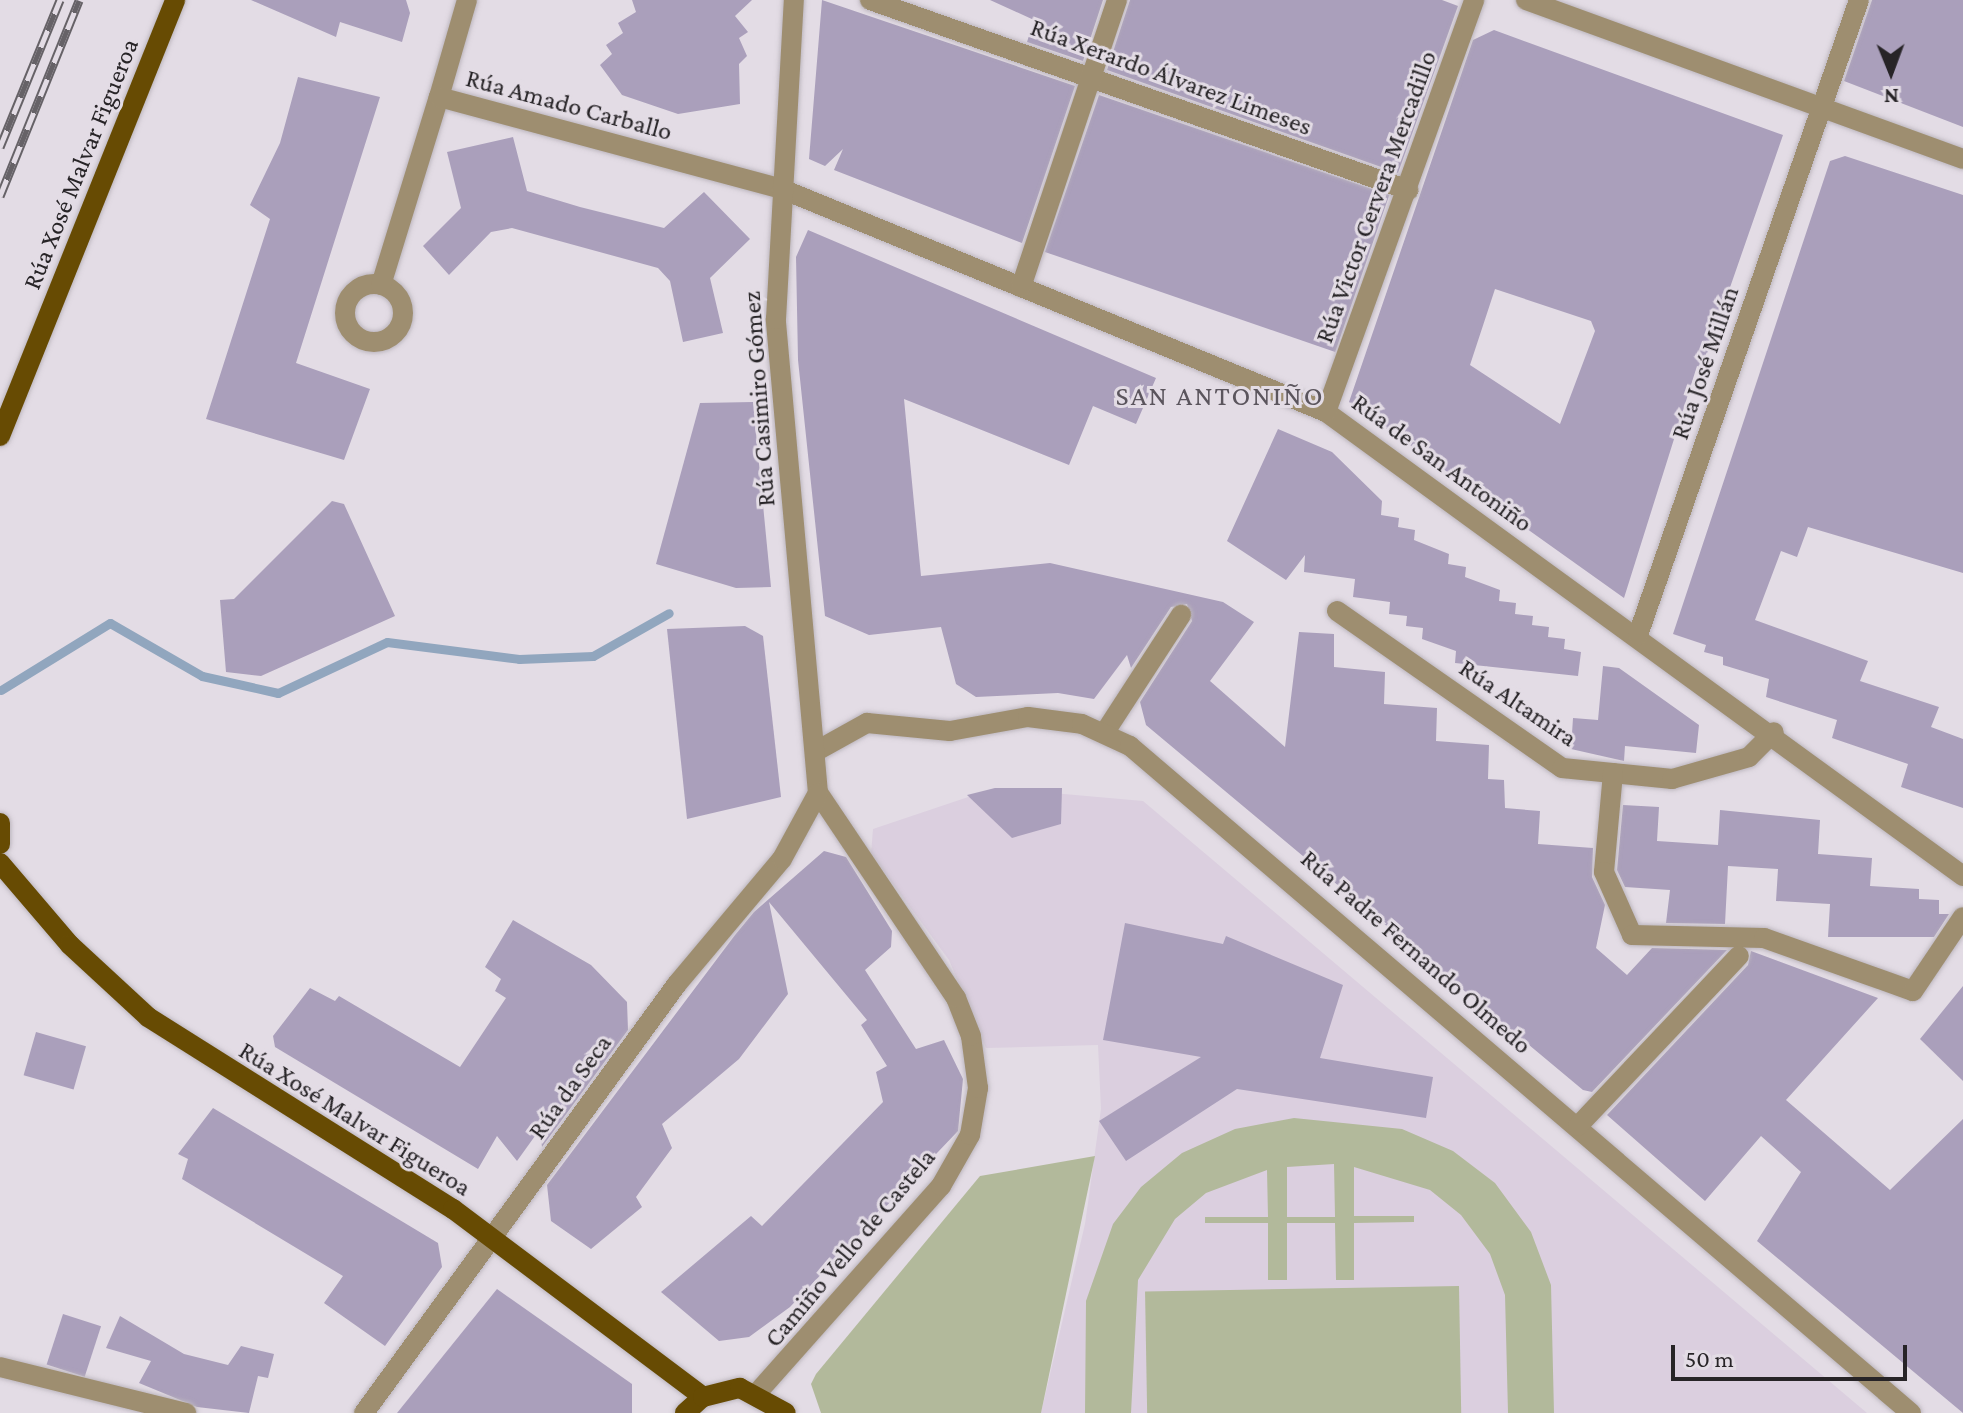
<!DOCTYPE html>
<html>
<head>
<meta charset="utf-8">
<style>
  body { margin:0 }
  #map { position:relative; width:1963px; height:1413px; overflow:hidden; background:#e3dce5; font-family:"Crimson Pro",serif }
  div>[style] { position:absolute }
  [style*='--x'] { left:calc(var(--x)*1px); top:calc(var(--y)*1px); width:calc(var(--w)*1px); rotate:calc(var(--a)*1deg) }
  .built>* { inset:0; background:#dbcfdf }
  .green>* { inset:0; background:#b2b99b; transform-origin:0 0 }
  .stream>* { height:9px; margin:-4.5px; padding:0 4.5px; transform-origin:4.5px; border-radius:4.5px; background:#91a6be }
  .building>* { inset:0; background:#aa9fbb; transform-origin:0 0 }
  .roads { filter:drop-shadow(0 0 2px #bdb7bf) drop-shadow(0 0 2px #bdb7bf) }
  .minor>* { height:20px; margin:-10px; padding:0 10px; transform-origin:10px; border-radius:10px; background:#9e8e70 }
  .minor>.ring { margin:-10px; padding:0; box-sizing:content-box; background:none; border:20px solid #9e8e70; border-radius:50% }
  .major>* { height:20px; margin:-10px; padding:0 10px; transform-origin:10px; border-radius:10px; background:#674b03 }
  .rail>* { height:9px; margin-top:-4.5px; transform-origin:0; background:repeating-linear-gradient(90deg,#e3dce5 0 18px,#666267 0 36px); box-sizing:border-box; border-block:2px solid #666267 }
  span { translate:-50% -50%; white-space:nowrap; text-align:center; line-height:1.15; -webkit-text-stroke:6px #e3dce5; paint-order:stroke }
  .street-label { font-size:26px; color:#272427 }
  .neighbourhood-label { font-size:28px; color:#5b555d; letter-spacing:2px }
  .north { position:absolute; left:1851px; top:32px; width:80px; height:80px; -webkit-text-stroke:6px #e3dce5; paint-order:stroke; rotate:179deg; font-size:22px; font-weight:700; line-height:32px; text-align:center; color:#272427 }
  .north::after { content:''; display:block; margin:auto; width:28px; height:36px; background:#272427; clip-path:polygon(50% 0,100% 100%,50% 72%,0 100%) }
  .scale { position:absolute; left:1671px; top:1345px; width:236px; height:36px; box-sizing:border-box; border:4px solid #272427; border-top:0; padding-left:10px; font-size:24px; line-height:28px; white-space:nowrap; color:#272427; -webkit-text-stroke:6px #e3dce5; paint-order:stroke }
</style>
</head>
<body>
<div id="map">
  <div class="built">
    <div style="clip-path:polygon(995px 788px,1143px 801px,1867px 1413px,1041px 1413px,1085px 1224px,1101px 1109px,1098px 1045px,986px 1048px,949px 960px,871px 854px,873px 829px)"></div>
  </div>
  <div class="green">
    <div style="clip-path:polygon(evenodd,1294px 1118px,1402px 1129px,1453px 1151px,1495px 1183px,1531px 1232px,1551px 1285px,1554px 1413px,1508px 1413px,1505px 1295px,1490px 1254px,1461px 1215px,1430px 1190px,1354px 1167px,1354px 1216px,1414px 1216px,1414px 1222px,1354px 1223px,1354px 1280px,1336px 1280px,1335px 1223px,1287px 1223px,1287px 1280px,1268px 1280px,1268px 1223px,1205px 1223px,1205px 1217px,1268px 1217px,1267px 1170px,1206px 1193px,1175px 1219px,1138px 1280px,1131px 1413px,1085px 1413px,1086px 1301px,1113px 1224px,1141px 1187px,1182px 1153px,1235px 1129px,1294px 1118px,1334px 1164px,1335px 1217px,1287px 1217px,1287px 1167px,1334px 1164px)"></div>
    <div style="clip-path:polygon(1095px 1156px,1041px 1413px,821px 1413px,811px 1384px,816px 1374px,980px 1176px)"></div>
    <div style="left:1459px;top:1286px;width:127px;height:314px;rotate:89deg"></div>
  </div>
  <div class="stream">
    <div style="--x:1;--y:690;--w:128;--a:-31.6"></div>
    <div style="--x:110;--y:623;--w:106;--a:29.9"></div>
    <div style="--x:202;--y:676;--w:78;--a:12.6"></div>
    <div style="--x:278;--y:693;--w:120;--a:-25.1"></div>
    <div style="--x:387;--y:642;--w:133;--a:7.3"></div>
    <div style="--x:519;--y:659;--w:74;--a:-2.3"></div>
    <div style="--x:593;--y:656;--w:87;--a:-29.5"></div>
  </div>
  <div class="building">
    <div style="clip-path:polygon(251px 0,406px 0,410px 13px,402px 42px,340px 22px,336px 37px)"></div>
    <div style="clip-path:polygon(632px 0,752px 0,735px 16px,748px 32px,739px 38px,747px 56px,739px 64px,740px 104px,678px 114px,622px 95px,600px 65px,612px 54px,606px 45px,623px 33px,618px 23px,636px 12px)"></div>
    <div style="clip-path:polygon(822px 0,1075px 86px,1022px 243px,834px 170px,843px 149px,825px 166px,809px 159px)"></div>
    <div style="clip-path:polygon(990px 0,1103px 0,1083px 61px,1027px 42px,1034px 20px)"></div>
    <div style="clip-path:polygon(1130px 0,1442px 0,1458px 6px,1398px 173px,1107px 70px)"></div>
    <div style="clip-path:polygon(1872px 0,1963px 0,1963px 127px,1844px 81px)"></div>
    <div style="clip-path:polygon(evenodd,1494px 30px,1783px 135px,1702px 368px,1697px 366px,1624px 598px,1349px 402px,1473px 40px,1494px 30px,1495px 289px,1591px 321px,1595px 331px,1560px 424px,1470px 365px,1495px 289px)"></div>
    <div style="clip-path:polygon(298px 77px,380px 97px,296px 363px,370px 389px,344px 460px,206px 419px,270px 219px,250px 205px,280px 143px)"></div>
    <div style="left:1099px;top:95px;width:307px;height:166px;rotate:19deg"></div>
    <div style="clip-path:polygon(513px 137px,527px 191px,580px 207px,664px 228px,704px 192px,750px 239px,710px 278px,723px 333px,683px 342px,670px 281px,658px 268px,512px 228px,491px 232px,449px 275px,423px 246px,461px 208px,447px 152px)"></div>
    <div style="clip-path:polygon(1845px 156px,1963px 195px,1963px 573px,1808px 527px,1797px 557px,1781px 551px,1755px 620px,1868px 661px,1860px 681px,1939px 707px,1931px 727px,1963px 739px,1963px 808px,1901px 787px,1908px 764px,1832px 738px,1837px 720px,1766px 697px,1769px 679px,1723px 665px,1723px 657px,1704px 652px,1706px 645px,1673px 634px,1830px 161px)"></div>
    <div style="clip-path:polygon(808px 230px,1156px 378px,1136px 424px,1093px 406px,1069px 465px,904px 399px,921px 576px,1050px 563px,1223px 602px,1254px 622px,1210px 681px,1285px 747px,1299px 632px,1334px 634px,1334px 667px,1385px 672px,1384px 704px,1437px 708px,1436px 741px,1489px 745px,1488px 779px,1504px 780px,1505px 808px,1540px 811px,1538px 844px,1593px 848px,1592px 877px,1605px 905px,1596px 948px,1627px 975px,1652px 948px,1727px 950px,1592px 1092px,1583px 1090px,1146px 725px,1140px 702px,1192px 621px,1187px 604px,1171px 607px,1131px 668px,1127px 655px,1094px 699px,1058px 693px,976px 697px,956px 684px,941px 627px,869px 635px,825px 616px,798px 360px,796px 257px)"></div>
    <div style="clip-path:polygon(753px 402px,771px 587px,736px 588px,656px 564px,700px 403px)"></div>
    <div style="clip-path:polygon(1278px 429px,1332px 452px,1382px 501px,1381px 515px,1399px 518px,1398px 527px,1415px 530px,1414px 540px,1449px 554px,1448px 564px,1466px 567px,1465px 577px,1500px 590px,1499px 601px,1516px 603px,1515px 614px,1533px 616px,1532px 625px,1549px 627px,1548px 637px,1565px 639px,1564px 649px,1581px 652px,1578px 676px,1455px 663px,1456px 651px,1422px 639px,1423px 628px,1406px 626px,1407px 616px,1389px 614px,1390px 602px,1353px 597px,1355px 579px,1304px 572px,1305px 555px,1286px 580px,1227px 541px)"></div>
    <div style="clip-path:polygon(332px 501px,344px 504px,395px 616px,261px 676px,226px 672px,220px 600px,234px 599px)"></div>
    <div style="clip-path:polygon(745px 626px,763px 636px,781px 797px,687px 819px,667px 629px)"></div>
    <div style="clip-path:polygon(1603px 666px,1619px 668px,1699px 725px,1696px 753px,1625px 746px,1624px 761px,1571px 749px,1573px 718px,1598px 720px)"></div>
    <div style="clip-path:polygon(995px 788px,1062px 788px,1061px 824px,1012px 838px,967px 795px)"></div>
    <div style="clip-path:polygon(1623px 805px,1659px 807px,1657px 841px,1718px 845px,1720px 810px,1820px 820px,1818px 854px,1872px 858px,1870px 886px,1919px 889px,1919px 899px,1939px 900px,1939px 914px,1949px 914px,1934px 937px,1828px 937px,1830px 904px,1776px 901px,1778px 869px,1728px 866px,1725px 924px,1666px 923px,1670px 890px,1625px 887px,1617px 870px)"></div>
    <div style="clip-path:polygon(824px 851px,846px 857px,892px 931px,891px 947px,865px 970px,916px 1049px,944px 1040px,963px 1079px,958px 1131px,790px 1307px,749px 1337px,719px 1341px,661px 1292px,751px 1216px,762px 1226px,883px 1102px,876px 1072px,887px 1066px,861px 1025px,867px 1020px,769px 902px,788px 994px,739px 1059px,662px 1124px,672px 1148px,636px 1197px,642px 1207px,591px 1249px,551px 1221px,547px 1185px,735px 935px,754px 912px)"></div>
    <div style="clip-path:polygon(513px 920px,591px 965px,627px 1002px,628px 1030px,542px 1147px,540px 1129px,517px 1161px,497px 1136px,478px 1169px,275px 1047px,273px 1036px,310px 988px,335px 1001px,339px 996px,460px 1067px,506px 998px,495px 991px,501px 979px,485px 967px)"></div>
    <div style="clip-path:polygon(1125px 923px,1223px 944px,1226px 936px,1343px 985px,1320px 1058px,1433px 1077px,1426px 1118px,1237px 1089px,1126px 1161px,1099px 1121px,1201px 1057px,1103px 1040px)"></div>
    <div style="clip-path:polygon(1751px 951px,1878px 998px,1786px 1100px,1890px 1190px,1963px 1119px,1963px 1413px,1757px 1241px,1801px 1172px,1761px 1136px,1705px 1201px,1607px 1115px,1748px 965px)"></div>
    <div style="clip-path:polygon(1963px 986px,1963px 1081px,1920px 1039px)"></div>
    <div style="left:36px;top:1032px;width:52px;height:45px;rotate:16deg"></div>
    <div style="clip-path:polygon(213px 1108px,438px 1243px,442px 1267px,385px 1346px,324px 1303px,343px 1276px,182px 1179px,188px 1159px,178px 1154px)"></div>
    <div style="clip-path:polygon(497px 1289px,632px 1384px,632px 1413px,397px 1413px)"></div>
    <div style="left:63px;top:1314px;width:40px;height:53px;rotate:18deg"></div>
    <div style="clip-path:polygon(120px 1316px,184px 1354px,228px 1365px,241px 1346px,274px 1354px,268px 1378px,258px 1376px,249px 1413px,197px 1407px,139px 1383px,151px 1361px,106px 1348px)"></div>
  </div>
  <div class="roads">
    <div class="minor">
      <div style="--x:870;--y:0;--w:571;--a:19.45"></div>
      <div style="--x:1526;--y:0;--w:465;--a:20"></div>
      <div style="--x:439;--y:97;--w:101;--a:-73.9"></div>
      <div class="ring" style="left:345px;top:284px;width:38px;height:38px"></div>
      <div style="--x:381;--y:285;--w:197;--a:-72.9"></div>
      <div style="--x:439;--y:97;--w:355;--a:15"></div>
      <div style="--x:782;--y:189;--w:588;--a:22.29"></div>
      <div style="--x:1326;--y:412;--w:788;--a:36.07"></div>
      <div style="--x:1021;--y:287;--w:303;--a:-71.5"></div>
      <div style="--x:1326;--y:412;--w:438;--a:-70.2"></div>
      <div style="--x:1337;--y:611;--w:274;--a:34.9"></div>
      <div style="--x:1562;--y:768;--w:111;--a:5.7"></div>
      <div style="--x:1672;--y:779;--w:80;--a:-15.9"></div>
      <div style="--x:1749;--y:757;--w:35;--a:-45"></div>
      <div style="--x:1638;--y:635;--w:672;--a:-70.81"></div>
      <div style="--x:1105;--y:732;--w:140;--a:-57"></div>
      <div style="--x:820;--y:749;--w:54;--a:-29"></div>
      <div style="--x:867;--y:723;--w:83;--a:5.5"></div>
      <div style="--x:950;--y:731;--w:79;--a:-10.2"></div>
      <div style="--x:1028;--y:717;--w:54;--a:7.4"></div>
      <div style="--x:1082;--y:724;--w:53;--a:24.6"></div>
      <div style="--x:1130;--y:746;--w:1027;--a:40.5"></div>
      <div style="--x:1613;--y:773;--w:99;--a:95.2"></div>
      <div style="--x:1604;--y:872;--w:69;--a:66"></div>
      <div style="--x:1632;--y:935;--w:132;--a:1.3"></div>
      <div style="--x:1764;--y:938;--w:158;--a:19.6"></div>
      <div style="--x:1913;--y:991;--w:89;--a:-56"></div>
      <div style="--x:1578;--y:1126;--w:234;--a:-46.6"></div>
      <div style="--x:0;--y:1367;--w:192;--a:13.9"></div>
      <div style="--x:758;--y:1392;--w:276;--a:-48.4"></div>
      <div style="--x:941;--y:1186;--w:59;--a:-60.4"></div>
      <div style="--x:970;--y:1135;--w:48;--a:-80.3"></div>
      <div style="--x:978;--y:1088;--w:52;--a:-97.7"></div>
      <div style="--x:971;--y:1036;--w:41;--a:-111.5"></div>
      <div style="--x:956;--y:998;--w:247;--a:-123.9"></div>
      <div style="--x:818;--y:793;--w:476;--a:-95.1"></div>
      <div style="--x:776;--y:319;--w:320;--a:-86.8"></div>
      <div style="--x:364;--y:1413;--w:531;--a:-53.89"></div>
      <div style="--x:677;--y:984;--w:163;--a:-50"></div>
      <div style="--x:782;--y:859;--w:75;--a:-61.4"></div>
    </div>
    <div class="major">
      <div style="--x:0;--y:436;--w:470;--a:-68.1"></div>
      <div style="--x:0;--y:823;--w:21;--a:90"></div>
      <div style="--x:0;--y:863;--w:108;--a:49.5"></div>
      <div style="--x:70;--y:945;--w:106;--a:42.7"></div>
      <div style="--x:148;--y:1017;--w:360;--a:32.2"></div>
      <div style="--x:453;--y:1209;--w:313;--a:36.9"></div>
      <div style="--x:685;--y:1413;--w:24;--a:-42"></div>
      <div style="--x:703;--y:1397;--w:38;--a:-14"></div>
      <div style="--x:740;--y:1388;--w:52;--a:28.5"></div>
    </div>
  </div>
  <div class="rail">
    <div style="--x:0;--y:147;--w:159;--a:-67.8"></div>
    <div style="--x:0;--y:196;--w:211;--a:-68"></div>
  </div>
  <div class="street-label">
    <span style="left:1171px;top:77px;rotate:20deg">Rúa Xerardo Álvarez Limeses</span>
    <span style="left:569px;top:105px;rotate:15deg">Rúa Amado Carballo</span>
    <span style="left:81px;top:164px;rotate:-68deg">Rúa Xosé Malvar Figueroa</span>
    <span style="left:1376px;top:197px;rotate:-70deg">Rúa Victor Cervera Mercadillo</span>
    <span style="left:1705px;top:363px;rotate:-71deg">Rúa José Millán</span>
    <span style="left:759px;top:399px;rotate:-94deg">Rúa Casimiro Gómez</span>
    <span style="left:1442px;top:463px;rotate:36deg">Rúa de San Antoniño</span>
    <span style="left:1518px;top:703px;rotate:34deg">Rúa Altamira</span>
    <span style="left:1416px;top:952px;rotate:41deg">Rúa Padre Fernando Olmedo</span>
    <span style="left:570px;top:1087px;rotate:-54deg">Rúa da Seca</span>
    <span style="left:355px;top:1119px;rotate:32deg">Rúa Xosé Malvar Figueroa</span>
    <span style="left:850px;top:1248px;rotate:-50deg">Camiño Vello de Castela</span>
  </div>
  <div class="neighbourhood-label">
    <span style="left:1220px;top:396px">SAN ANTONIÑO</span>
  </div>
  <div class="north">N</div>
  <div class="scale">50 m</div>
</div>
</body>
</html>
